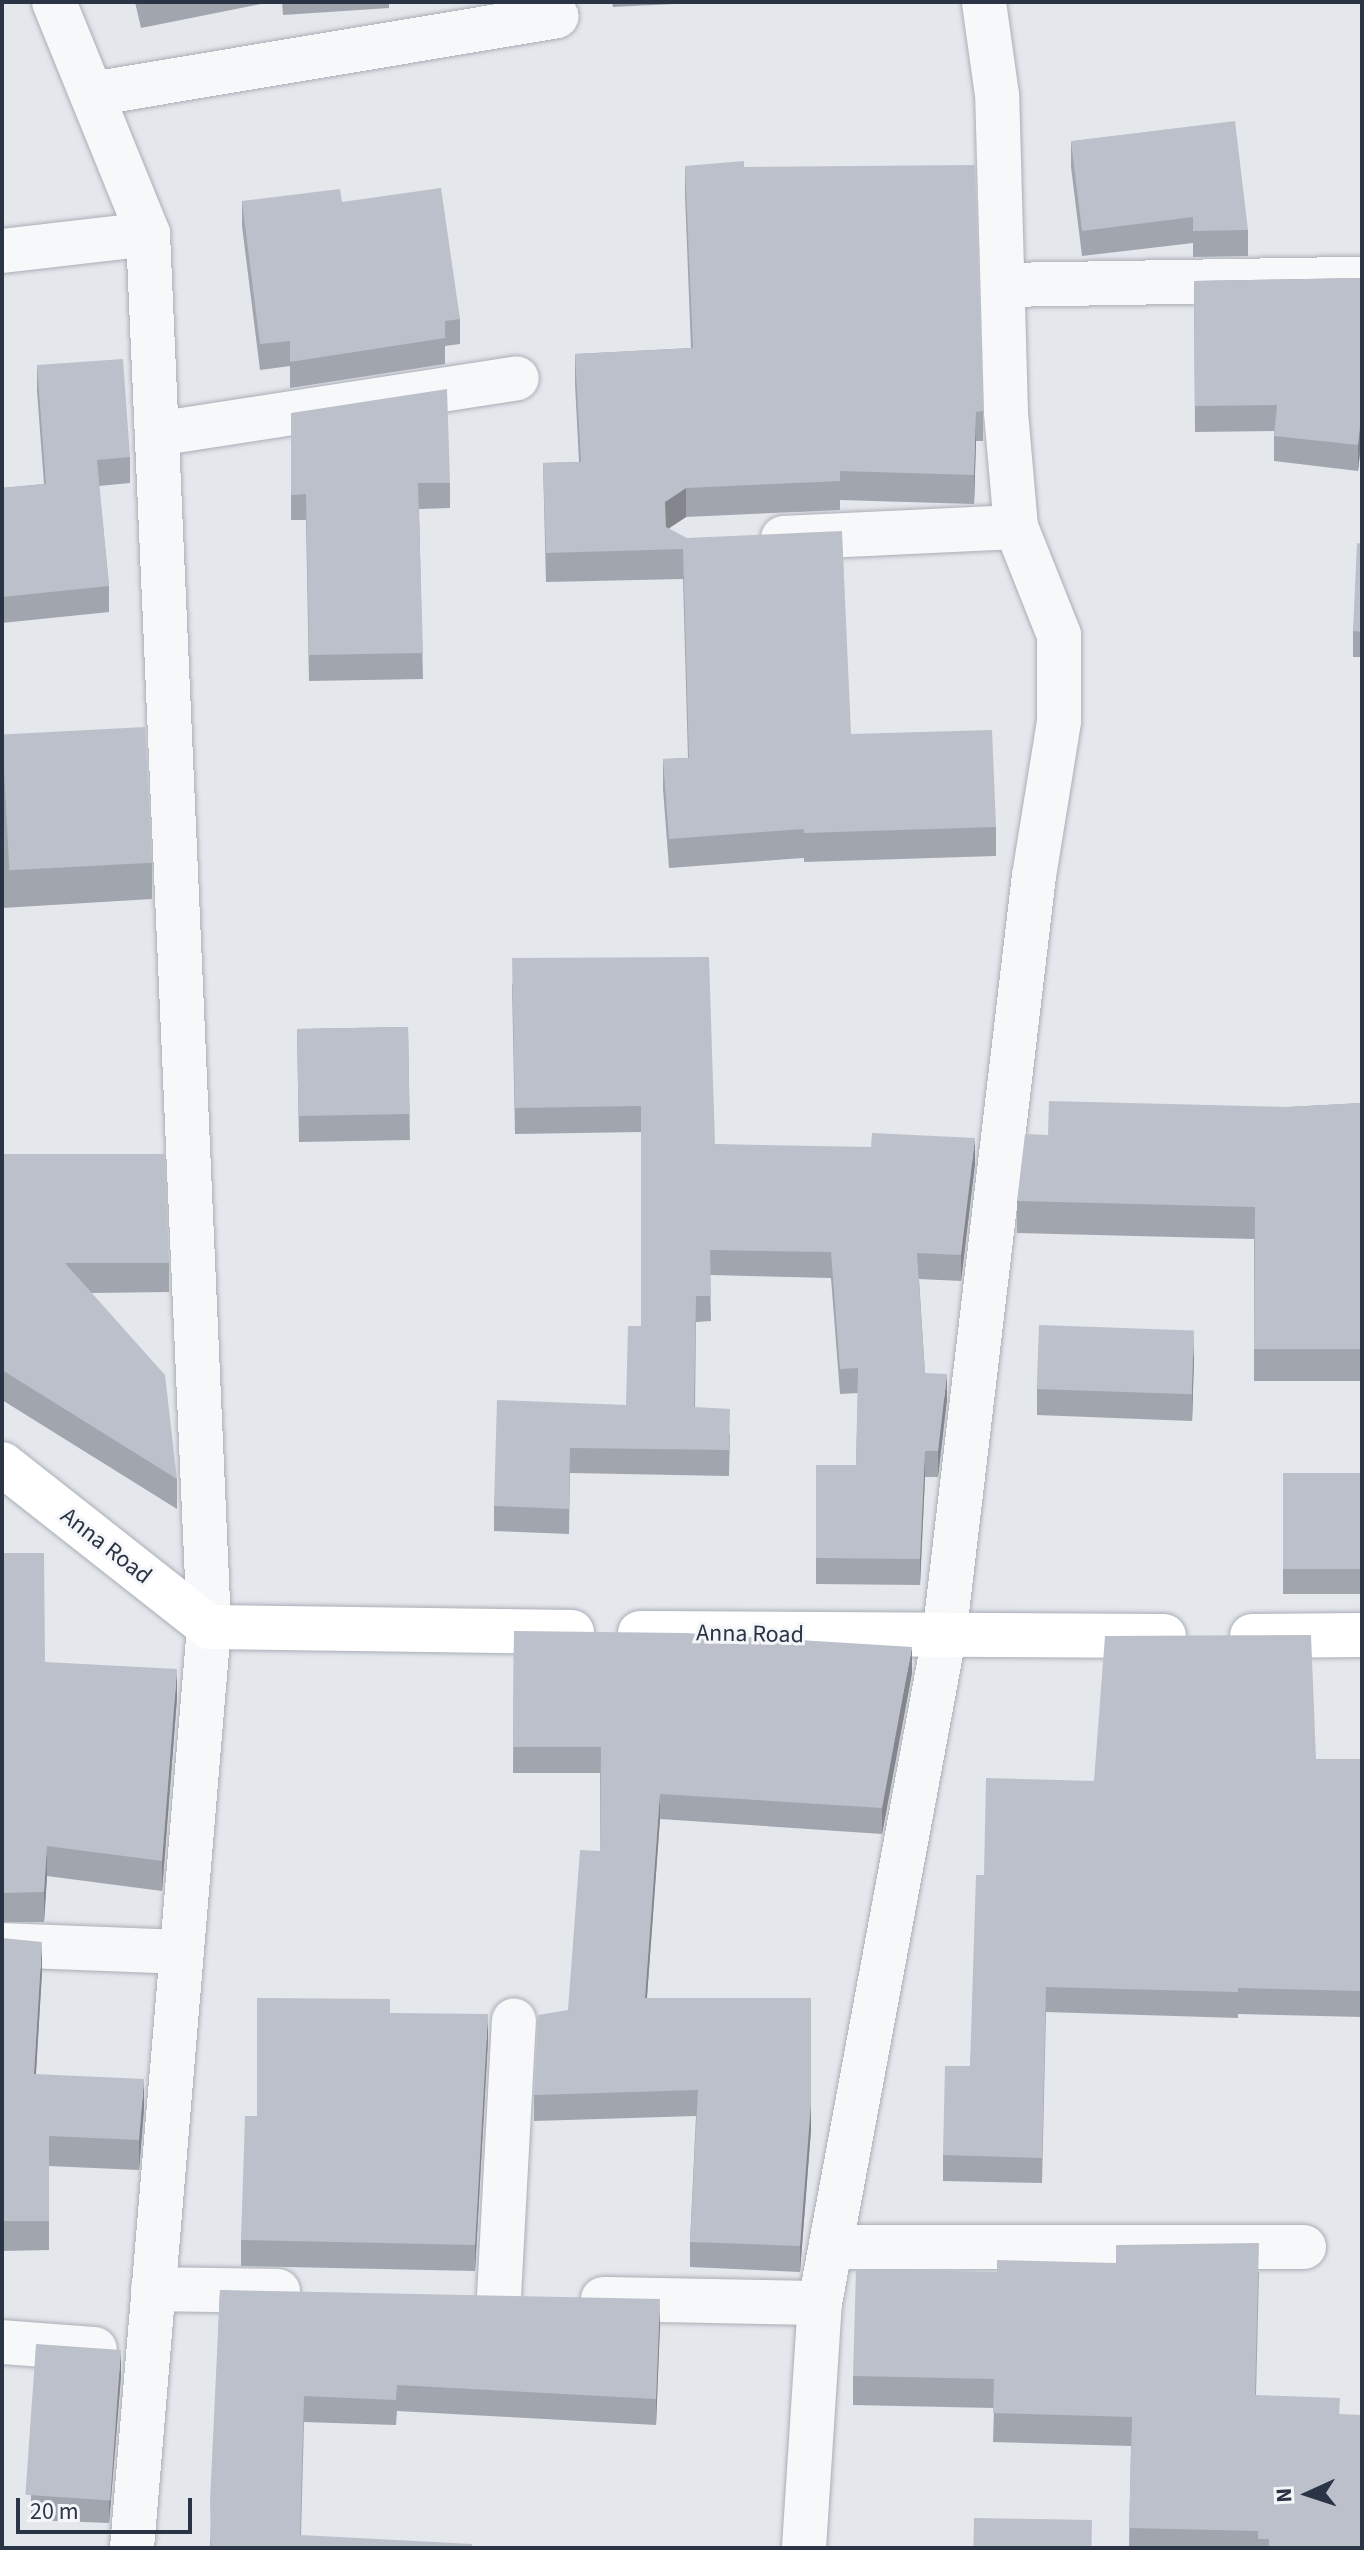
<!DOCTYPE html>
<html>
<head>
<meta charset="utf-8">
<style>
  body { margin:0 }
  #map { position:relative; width:1364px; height:2550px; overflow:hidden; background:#e4e7ec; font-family:"Source Sans 3",sans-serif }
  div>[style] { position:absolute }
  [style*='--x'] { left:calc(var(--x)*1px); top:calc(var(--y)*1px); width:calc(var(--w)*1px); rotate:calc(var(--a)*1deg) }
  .roads { filter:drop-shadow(0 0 2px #a9aeb7) drop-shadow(0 0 2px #a9aeb7) }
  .street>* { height:44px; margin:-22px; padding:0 22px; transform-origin:22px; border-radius:22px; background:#f7f8fa }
  .secondary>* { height:44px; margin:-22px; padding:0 22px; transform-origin:22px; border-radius:22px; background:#fff }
  .wall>* { inset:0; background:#a1a5ae; transform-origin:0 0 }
  .shaded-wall>* { inset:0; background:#83868d }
  .building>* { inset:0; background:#bbc0ca; transform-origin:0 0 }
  span { translate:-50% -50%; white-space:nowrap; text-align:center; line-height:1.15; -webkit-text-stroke:6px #f4f6f9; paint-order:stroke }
  .street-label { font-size:24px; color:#2b3445 }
  .frame { position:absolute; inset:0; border:4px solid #2b3445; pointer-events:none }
  .north { position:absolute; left:1268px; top:2454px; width:80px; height:80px; -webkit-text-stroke:6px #f4f6f9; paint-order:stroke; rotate:267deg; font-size:22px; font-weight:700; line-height:32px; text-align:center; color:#2b3445 }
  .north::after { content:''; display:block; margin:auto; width:28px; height:36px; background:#2b3445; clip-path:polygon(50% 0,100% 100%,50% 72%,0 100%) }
  .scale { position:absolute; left:16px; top:2498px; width:176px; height:36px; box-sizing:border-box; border:4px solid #2b3445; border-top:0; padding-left:10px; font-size:24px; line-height:28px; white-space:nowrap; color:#2b3445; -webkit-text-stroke:6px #f4f6f9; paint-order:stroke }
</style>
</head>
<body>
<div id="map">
  <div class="roads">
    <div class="street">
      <div style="--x:54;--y:2;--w:250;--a:67.9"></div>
      <div style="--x:148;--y:234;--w:1394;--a:87.49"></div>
      <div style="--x:209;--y:1627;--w:924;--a:94.78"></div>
      <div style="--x:92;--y:94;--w:471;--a:-9.5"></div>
      <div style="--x:2;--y:251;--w:147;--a:-6.6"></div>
      <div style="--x:1003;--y:285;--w:359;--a:-1"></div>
      <div style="--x:157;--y:434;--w:364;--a:-8.8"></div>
      <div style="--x:783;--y:538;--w:233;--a:-2.7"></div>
      <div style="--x:2;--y:1945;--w:179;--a:2.2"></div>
      <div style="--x:831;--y:2247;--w:473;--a:0"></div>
      <div style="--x:153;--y:2289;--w:125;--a:0.9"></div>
      <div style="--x:499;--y:2296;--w:276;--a:-86.9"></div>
      <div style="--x:603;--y:2299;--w:217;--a:1.1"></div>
      <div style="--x:2;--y:2342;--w:93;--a:4.3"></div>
      <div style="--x:804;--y:2548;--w:246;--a:-86.3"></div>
      <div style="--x:820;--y:2303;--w:677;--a:-79.45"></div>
      <div style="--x:944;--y:1637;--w:766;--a:-83.26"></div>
      <div style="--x:1034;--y:876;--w:157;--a:-80.8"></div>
      <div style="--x:1059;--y:721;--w:86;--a:-90"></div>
      <div style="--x:1059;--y:635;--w:116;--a:-111.7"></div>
      <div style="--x:1016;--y:527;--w:115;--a:-95"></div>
      <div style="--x:1006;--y:412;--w:317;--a:-91.6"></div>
      <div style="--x:997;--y:95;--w:94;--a:-98"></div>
    </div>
    <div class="secondary">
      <div style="--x:2;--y:1464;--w:263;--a:38.2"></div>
      <div style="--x:209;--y:1627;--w:363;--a:0.8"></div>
      <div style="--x:640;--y:1633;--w:524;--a:0.33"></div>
      <div style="--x:1252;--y:1636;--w:110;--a:-0.5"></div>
    </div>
  </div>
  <div class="wall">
    <div style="clip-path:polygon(135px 2px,271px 2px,141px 28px)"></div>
    <div style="clip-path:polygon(282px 2px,389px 2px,389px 8px,283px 15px)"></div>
    <div style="clip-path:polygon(612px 2px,713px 2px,613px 7px)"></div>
    <div style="clip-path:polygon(1071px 141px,1248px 230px,1248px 256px,1193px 257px,1193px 243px,1082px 256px,1071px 167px)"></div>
    <div style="clip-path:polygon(685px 166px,744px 167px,983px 411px,983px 441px,976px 441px,974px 504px,840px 500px,840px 510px,686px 517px,669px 528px,851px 734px,996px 827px,996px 856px,804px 862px,804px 858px,669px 868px,663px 789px,663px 759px,688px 758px,683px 579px,546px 582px,543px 463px,579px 462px,575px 384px,575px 354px,691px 348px,685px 195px)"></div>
    <div style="clip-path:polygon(242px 201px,342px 202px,460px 319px,460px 344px,445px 346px,445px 364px,290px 388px,290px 366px,260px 370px,242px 226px)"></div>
    <div style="clip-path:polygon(1362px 278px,1362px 434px,1358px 471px,1274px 461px,1274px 431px,1195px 432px,1194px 281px)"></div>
    <div style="clip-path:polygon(37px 365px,130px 457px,130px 483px,99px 486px,109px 586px,109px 612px,2px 623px,2px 488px,44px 484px,37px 391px)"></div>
    <div style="clip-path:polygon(291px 413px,450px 483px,450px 508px,419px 509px,423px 679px,309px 681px,306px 520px,291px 520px)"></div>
    <div style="clip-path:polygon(1362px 544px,1362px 657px,1353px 657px,1353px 631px)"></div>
    <div style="clip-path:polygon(2px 735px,152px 863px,152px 899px,2px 908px)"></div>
    <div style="clip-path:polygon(512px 984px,715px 1144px,975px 1164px,961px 1281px,919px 1279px,925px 1373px,947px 1399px,938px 1477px,925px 1477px,920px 1585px,816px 1584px,816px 1465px,856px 1465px,858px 1393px,840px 1394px,831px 1278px,710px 1275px,711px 1321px,696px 1322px,695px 1407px,730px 1434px,729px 1476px,570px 1473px,569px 1534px,494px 1531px,494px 1506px,626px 1405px,641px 1326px,641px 1132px,515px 1134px)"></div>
    <div style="left:408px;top:1027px;width:113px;height:111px;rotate:89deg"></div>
    <div style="clip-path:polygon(1362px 1103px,1362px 1381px,1254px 1381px,1254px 1239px,1017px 1233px,1017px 1201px,1048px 1135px,1288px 1107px)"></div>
    <div style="clip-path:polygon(2px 1154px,169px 1263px,169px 1292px,91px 1293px,177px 1479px,177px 1509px,2px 1400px)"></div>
    <div style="clip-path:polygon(1194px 1357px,1192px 1421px,1037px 1415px,1037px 1389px)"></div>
    <div style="left:1362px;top:1473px;width:121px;height:79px;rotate:90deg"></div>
    <div style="clip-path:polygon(2px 1553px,45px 1662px,177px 1698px,162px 1891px,47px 1876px,44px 1922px,2px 1922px)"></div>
    <div style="clip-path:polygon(514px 1631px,912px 1673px,882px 1834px,660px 1819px,647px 1998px,811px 2130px,800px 2272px,690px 2267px,690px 2242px,696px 2116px,534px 2121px,534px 2095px,568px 2010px,600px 1851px,600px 1773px,513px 1773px)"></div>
    <div style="clip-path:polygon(1316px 1759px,1362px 1759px,1362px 2017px,1238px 2014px,1238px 2018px,1046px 2012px,1042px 2183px,943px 2181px,943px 2155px,970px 2066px,984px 1875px,1094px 1781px)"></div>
    <div style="clip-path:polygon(2px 1938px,42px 1972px,36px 2074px,144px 2109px,139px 2170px,49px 2166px,49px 2250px,2px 2251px)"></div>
    <div style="clip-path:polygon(390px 2013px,488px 2040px,475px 2271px,241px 2266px,241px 2240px,257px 2116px)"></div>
    <div style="clip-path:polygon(1116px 2263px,1259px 2272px,1256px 2395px,1340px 2414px,1362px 2548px,1129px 2548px,1131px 2446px,993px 2442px,994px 2408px,853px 2405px,853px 2376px,997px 2272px)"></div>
    <div style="clip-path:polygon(220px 2290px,660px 2325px,656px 2425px,397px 2411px,396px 2425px,304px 2422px,301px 2535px,210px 2548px)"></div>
    <div style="clip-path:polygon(121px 2376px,109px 2523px,31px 2520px,31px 2495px)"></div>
  </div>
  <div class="shaded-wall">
    <div style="clip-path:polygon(1362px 408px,1362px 434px,1358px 471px,1358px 445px)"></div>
    <div style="clip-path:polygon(976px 412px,976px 441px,974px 504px,974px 475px)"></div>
    <div style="clip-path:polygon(686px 488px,686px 517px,665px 531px,665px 502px)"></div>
    <div style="clip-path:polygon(975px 1138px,975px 1164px,961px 1281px,961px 1255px)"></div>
    <div style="clip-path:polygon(1194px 1331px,1194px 1357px,1192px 1421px,1192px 1395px)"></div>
    <div style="clip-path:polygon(947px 1374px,947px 1399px,938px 1477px,938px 1451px)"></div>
    <div style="clip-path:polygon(925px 1451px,925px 1477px,920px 1585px,920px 1559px)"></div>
    <div style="clip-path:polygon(912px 1647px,912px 1673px,882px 1834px,882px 1808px)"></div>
    <div style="clip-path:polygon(177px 1669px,177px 1698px,162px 1891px,162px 1861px)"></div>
    <div style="clip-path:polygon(660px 1794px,660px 1819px,645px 2023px,645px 1998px)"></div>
    <div style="clip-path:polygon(47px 1846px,47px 1876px,44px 1922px,44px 1892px)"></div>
    <div style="clip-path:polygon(42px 1942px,42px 1972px,34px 2104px,34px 2074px)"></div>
    <div style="clip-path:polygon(811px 1998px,811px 2130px,800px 2272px,800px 2246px)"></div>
    <div style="clip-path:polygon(488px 2014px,488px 2040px,475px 2271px,475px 2245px)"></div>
    <div style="clip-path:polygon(144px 2079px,144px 2109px,139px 2170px,139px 2140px)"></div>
    <div style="clip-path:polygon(660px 2299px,660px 2325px,656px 2425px,656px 2399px)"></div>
    <div style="clip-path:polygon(121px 2350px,121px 2376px,109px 2523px,109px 2498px)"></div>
  </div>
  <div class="building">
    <div style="clip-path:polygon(1235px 121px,1248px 230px,1193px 231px,1193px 217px,1082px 231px,1071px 141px)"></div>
    <div style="clip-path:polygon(744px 161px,744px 167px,975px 165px,983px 411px,976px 412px,974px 475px,840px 471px,840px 481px,686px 488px,665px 502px,666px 527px,687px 538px,842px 531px,851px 734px,992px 730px,996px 827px,804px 833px,804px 829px,669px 839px,663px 759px,689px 758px,683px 549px,546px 553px,543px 463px,581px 462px,575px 354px,693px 348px,685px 166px)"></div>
    <div style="clip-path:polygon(441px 188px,460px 319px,445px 321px,445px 338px,290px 362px,290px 341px,260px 344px,242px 201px,340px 189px,342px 202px)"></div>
    <div style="clip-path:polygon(1362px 278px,1362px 408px,1358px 445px,1274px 436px,1277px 405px,1195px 406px,1194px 281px)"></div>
    <div style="clip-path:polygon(123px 359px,130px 457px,97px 460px,109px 586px,2px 597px,2px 488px,46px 484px,37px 365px)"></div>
    <div style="clip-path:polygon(447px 389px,450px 483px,418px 483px,423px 653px,309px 655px,306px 494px,291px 495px,291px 413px)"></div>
    <div style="clip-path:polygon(1357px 543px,1362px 544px,1362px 632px,1353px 631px)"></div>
    <div style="left:145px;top:727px;width:136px;height:143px;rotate:87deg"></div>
    <div style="clip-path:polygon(709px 957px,715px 1144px,871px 1147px,872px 1133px,975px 1138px,961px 1255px,917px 1253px,925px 1373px,947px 1374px,938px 1451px,925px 1451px,920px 1559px,816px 1558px,816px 1465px,856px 1465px,858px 1368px,840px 1369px,831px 1252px,710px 1250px,711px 1296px,696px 1296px,694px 1407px,730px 1409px,729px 1450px,570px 1448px,569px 1509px,494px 1506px,497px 1400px,626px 1405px,628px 1326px,641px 1326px,641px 1106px,515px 1108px,512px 958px)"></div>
    <div style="left:408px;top:1027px;width:87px;height:111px;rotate:89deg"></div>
    <div style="clip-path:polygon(1049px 1101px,1288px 1107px,1362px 1103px,1362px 1349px,1254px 1349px,1255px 1207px,1017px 1201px,1025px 1134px,1048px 1135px)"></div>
    <div style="clip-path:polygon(2px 1154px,165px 1154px,169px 1263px,65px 1263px,165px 1375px,177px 1479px,2px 1370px)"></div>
    <div style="left:1039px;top:1325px;width:155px;height:64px;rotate:2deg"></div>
    <div style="left:1362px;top:1473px;width:96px;height:79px;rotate:90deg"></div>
    <div style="clip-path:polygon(2px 1553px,44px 1553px,45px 1662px,177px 1669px,162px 1861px,47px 1846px,44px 1892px,2px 1893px)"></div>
    <div style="clip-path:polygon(514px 1631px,686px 1633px,912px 1647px,882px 1808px,660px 1794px,645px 1998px,811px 1998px,811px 2104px,800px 2246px,690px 2242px,698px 2090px,534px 2095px,538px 2015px,568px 2010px,580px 1850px,600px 1851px,601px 1747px,513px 1747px)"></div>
    <div style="clip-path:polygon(1311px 1635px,1316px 1759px,1362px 1759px,1362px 1991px,1238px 1988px,1238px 1992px,1046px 1987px,1042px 2158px,943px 2155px,945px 2066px,970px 2066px,976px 1875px,984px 1875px,986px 1778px,1094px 1781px,1105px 1636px)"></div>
    <div style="clip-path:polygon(2px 1938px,42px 1942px,34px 2074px,144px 2079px,139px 2140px,49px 2136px,49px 2221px,2px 2221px)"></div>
    <div style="clip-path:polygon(257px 1998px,390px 1999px,390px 2013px,488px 2014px,475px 2245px,241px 2240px,245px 2116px,257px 2116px)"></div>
    <div style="clip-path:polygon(1259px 2243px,1255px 2395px,1340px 2398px,1339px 2414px,1362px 2415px,1362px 2548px,1269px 2548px,1269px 2539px,1258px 2539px,1258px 2531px,1129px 2528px,1132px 2417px,993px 2413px,994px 2379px,853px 2376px,856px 2269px,997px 2272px,997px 2260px,1116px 2263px,1116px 2245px)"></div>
    <div style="clip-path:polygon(220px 2290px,660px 2299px,656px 2399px,397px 2385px,396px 2400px,304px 2396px,300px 2535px,472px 2544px,472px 2548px,211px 2548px,210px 2501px)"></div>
    <div style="left:36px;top:2344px;width:85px;height:151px;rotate:4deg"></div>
    <div style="left:974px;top:2518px;width:118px;height:30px;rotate:1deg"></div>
  </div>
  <div class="street-label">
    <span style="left:106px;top:1546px;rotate:38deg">Anna Road</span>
    <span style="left:750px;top:1634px;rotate:1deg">Anna Road</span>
  </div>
  <div class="frame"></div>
  <div class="north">N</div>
  <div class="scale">20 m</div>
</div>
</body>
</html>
